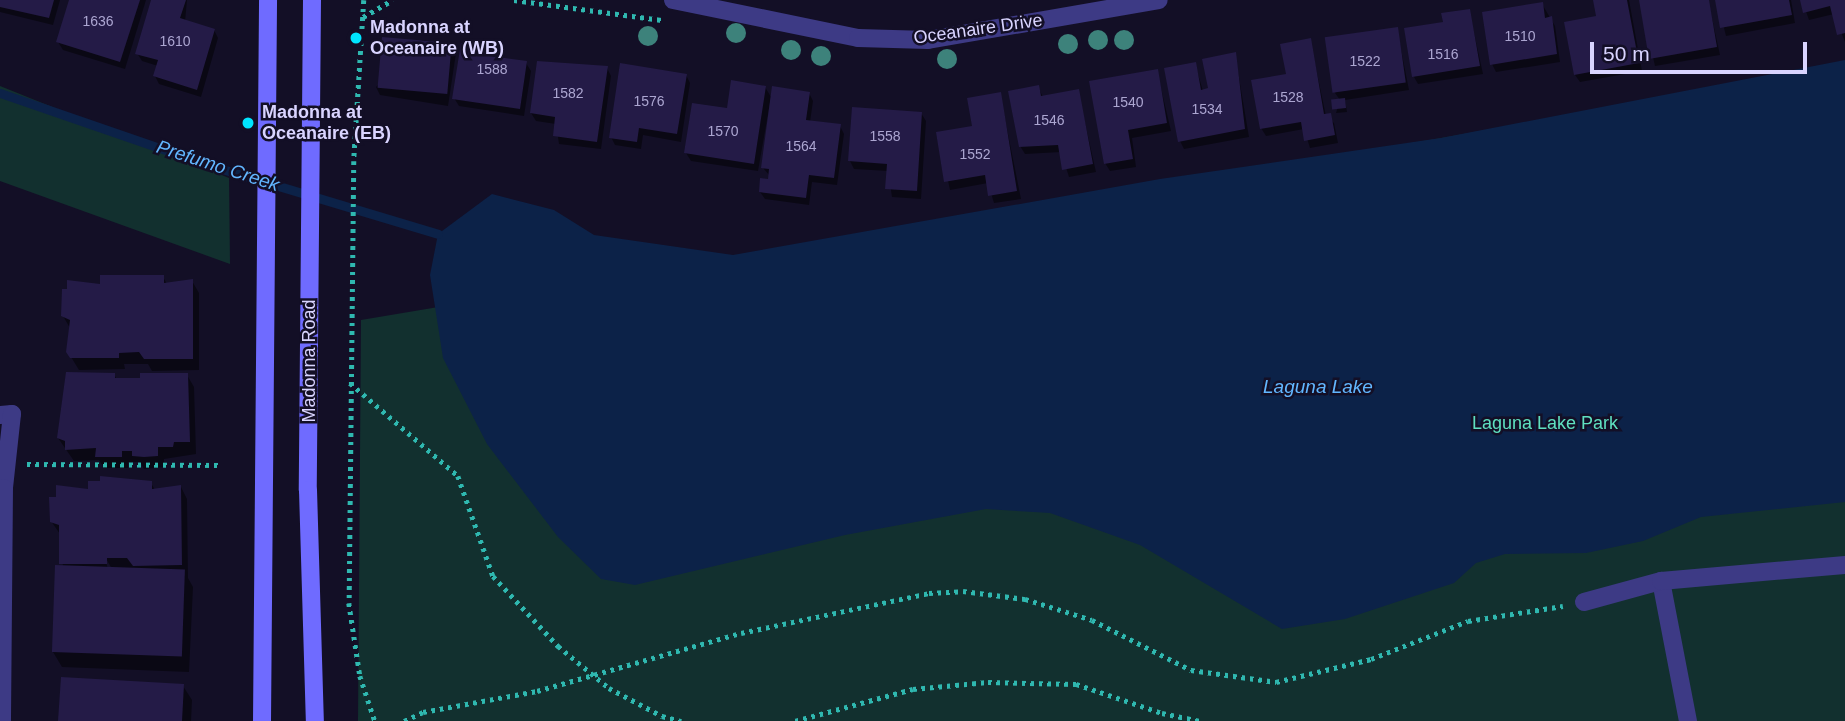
<!DOCTYPE html>
<html>
<head>
<meta charset="utf-8">
<style>
  body { margin:0 }
  #map { position:relative; width:1845px; height:721px; overflow:hidden; background:#130f26; font-family:Helvetica,sans-serif }
  div>[style] { position:absolute }
  [style*='--x'] { left:calc(var(--x)*1px); top:calc(var(--y)*1px); width:calc(var(--w)*1px); rotate:calc(var(--a)*1deg) }
  .green>* { inset:0; background:#12302f }
  .water>* { inset:0; background:#0c2248 }
  .shadow>* { inset:0; background:#0007 }
  .stream>* { height:9px; margin:-4.5px; padding:0 4.5px; transform-origin:4.5px; border-radius:4.5px; background:#0c2248 }
  .building>* { inset:0; background:#241b47; transform-origin:0 0 }
  .path>* { height:4.5px; margin-top:-2.25px; transform-origin:0; background:repeating-linear-gradient(90deg,#2fb8b0 0 3.5px,transparent 0 8.5px) }
  .service>* { height:18px; margin:-9px; padding:0 9px; transform-origin:9px; border-radius:9px; background:#3d3a85 }
  .minor>* { height:18px; margin:-9px; padding:0 9px; transform-origin:9px; border-radius:9px; background:#3d3a85 }
  .secondary>* { height:18px; margin:-9px; padding:0 9px; transform-origin:9px; border-radius:9px; background:#6f6bff }
  .trees>* { width:20px; height:20px; margin:-10px; border-radius:50%; background:#3d827b }
  .dots>* { width:19px; height:19px; translate:-50% -50%; box-sizing:border-box; border:4px solid #130f26; border-radius:50% }
  span { translate:-50% -50%; white-space:nowrap; text-align:center; line-height:1.15; -webkit-text-stroke:5px #130f26; paint-order:stroke }
  .number-label { font-size:14px; color:#aca6d1 }
  .number-label span { -webkit-text-stroke-width:0 }
  .poi-label { font-size:18px; color:#d9d4ff; font-weight:700 }
  .left { translate:0 -50%; text-align:left }
  .street-label { font-size:18px; color:#d9d4ff }
  .park-label { font-size:18px; color:#5fe0c0 }
  .water-label { font-size:19px; color:#62b6ff; font-style:italic }
  .scale { position:absolute; left:1590px; top:42px; width:217px; height:32px; box-sizing:border-box; border:4px solid #d9d4ff; border-top:0; padding-left:9px; font-size:21px; line-height:24px; white-space:nowrap; color:#d9d4ff; -webkit-text-stroke:5px #130f26; paint-order:stroke }
</style>
</head>
<body>
<div id="map">
  <div class="green">
    <div style="clip-path:polygon(1845px 65px,1845px 721px,358px 721px,361px 320px,1441px 138px)"></div>
    <div style="clip-path:polygon(0 86px,229px 178px,230px 264px,0 181px)"></div>
  </div>
  <div class="water">
    <div style="clip-path:polygon(1845px 60px,1845px 502px,1701px 517px,1643px 541px,1586px 553px,1505px 554px,1476px 563px,1454px 583px,1345px 619px,1282px 629px,1140px 545px,1050px 513px,986px 509px,845px 535px,635px 585px,601px 579px,558px 537px,487px 444px,443px 358px,430px 275px,438px 234px,492px 194px,554px 210px,594px 235px,733px 255px,1160px 179px,1441px 138px)"></div>
  </div>
  <div class="shadow">
    <div style="clip-path:polygon(0 0,60px 0,53px 25px,0 12px)"></div>
    <div style="clip-path:polygon(71px 0,146px 0,125px 69px,63px 50px,58px 42px)"></div>
    <div style="clip-path:polygon(153px 0,187px 0,185px 22px,214px 30px,218px 38px,201px 97px,159px 84px,155px 76px,158px 66px,142px 61px,137px 53px)"></div>
    <div style="clip-path:polygon(1595px 0,1629px 0,1642px 71px,1580px 82px,1575px 75px,1598px 18px)"></div>
    <div style="clip-path:polygon(1640px 0,1708px 0,1720px 55px,1655px 66px)"></div>
    <div style="clip-path:polygon(1717px 0,1791px 0,1795px 23px,1726px 36px)"></div>
    <div style="clip-path:polygon(1802px 0,1845px 0,1845px 42px,1834px 14px,1809px 20px)"></div>
    <div style="clip-path:polygon(1542px 4px,1555px 26px,1560px 62px,1496px 72px,1492px 64px)"></div>
    <div style="clip-path:polygon(1469px 10px,1483px 74px,1418px 84px,1414px 77px,1445px 24px)"></div>
    <div style="clip-path:polygon(1397px 29px,1409px 90px,1345px 100px,1347px 112px,1336px 113px,1340px 100px,1335px 93px)"></div>
    <div style="clip-path:polygon(422px 40px,451px 45px,456px 53px,448px 106px,380px 95px,376px 87px)"></div>
    <div style="clip-path:polygon(1310px 40px,1326px 116px,1334px 123px,1338px 143px,1310px 148px,1304px 129px,1266px 136px,1261px 128px)"></div>
    <div style="clip-path:polygon(490px 49px,495px 57px,526px 63px,531px 71px,524px 116px,459px 106px,454px 98px)"></div>
    <div style="clip-path:polygon(1235px 54px,1249px 137px,1184px 149px,1180px 141px,1195px 64px,1203px 91px,1210px 90px)"></div>
    <div style="clip-path:polygon(607px 68px,611px 76px,601px 149px,559px 144px,556px 124px,536px 121px,531px 113px)"></div>
    <div style="clip-path:polygon(1157px 71px,1171px 131px,1132px 138px,1136px 167px,1110px 171px,1105px 163px)"></div>
    <div style="clip-path:polygon(686px 75px,690px 83px,681px 142px,643px 135px,641px 149px,615px 145px,611px 137px)"></div>
    <div style="clip-path:polygon(765px 87px,771px 97px,758px 171px,691px 161px,686px 153px,728px 110px)"></div>
    <div style="clip-path:polygon(1038px 87px,1043px 97px,1078px 91px,1096px 172px,1069px 177px,1061px 152px,1025px 154px,1020px 146px)"></div>
    <div style="clip-path:polygon(809px 93px,813px 101px,810px 122px,840px 126px,844px 134px,837px 185px,812px 182px,809px 205px,765px 199px,760px 192px,770px 176px,763px 168px)"></div>
    <div style="clip-path:polygon(1000px 94px,1021px 199px,994px 203px,988px 183px,950px 190px,938px 134px,974px 127px)"></div>
    <div style="clip-path:polygon(921px 113px,926px 121px,921px 199px,892px 197px,888px 171px,854px 169px,850px 161px)"></div>
    <div style="clip-path:polygon(163px 277px,167px 284px,192px 281px,199px 293px,199px 370px,152px 371px,148px 364px,124px 364px,125px 369px,79px 370px,68px 352px,70px 328px,63px 316px,101px 285px)"></div>
    <div style="clip-path:polygon(114px 374px,117px 380px,187px 375px,194px 387px,196px 454px,164px 459px,164px 467px,144px 469px,140px 462px,128px 462px,128px 468px,104px 468px,99px 460px,74px 461px,58px 438px)"></div>
    <div style="clip-path:polygon(evenodd,101px 478px,151px 483px,155px 490px,181px 487px,187px 499px,188px 578px,193px 587px,189px 672px,62px 667px,53px 652px,63px 567px,60px 534px,51px 521px,102px 483px,101px 478px,104px 555px,112px 569px,108px 569px,104px 555px)"></div>
    <div style="clip-path:polygon(183px 686px,192px 700px,191px 721px,60px 721px)"></div>
  </div>
  <div class="stream">
    <div style="--x:0;--y:93;--w:224;--a:19"></div>
    <div style="--x:212;--y:166;--w:236;--a:16.7"></div>
  </div>
  <div class="building">
    <div style="clip-path:polygon(0 0,54px 0,49px 18px,0 7px)"></div>
    <div style="clip-path:polygon(69px 0,140px 0,120px 62px,56px 42px)"></div>
    <div style="clip-path:polygon(151px 0,186px 0,180px 18px,215px 29px,197px 90px,153px 76px,158px 60px,135px 54px)"></div>
    <div style="clip-path:polygon(1593px 0,1627px 0,1639px 63px,1574px 75px,1564px 22px,1596px 16px)"></div>
    <div style="clip-path:polygon(1639px 0,1709px 0,1717px 47px,1649px 59px)"></div>
    <div style="clip-path:polygon(1715px 0,1789px 0,1792px 15px,1720px 28px)"></div>
    <div style="clip-path:polygon(1800px 0,1845px 0,1845px 33px,1837px 35px,1830px 6px,1803px 13px)"></div>
    <div style="clip-path:polygon(1543px 2px,1545px 18px,1552px 16px,1557px 54px,1490px 65px,1482px 12px)"></div>
    <div style="clip-path:polygon(1470px 9px,1480px 66px,1412px 77px,1404px 28px,1443px 22px,1441px 13px)"></div>
    <div style="left:1398px;top:27px;width:56px;height:74px;rotate:82deg"></div>
    <div style="left:382px;top:37px;width:70px;height:51px;rotate:5deg"></div>
    <div style="clip-path:polygon(1311px 38px,1324px 114px,1331px 113px,1335px 135px,1304px 141px,1301px 122px,1260px 129px,1251px 80px,1286px 74px,1280px 44px)"></div>
    <div style="clip-path:polygon(461px 43px,491px 47px,490px 56px,527px 61px,520px 109px,452px 99px)"></div>
    <div style="clip-path:polygon(1236px 52px,1245px 129px,1178px 142px,1164px 68px,1196px 62px,1201px 90px,1208px 88px,1202px 59px)"></div>
    <div style="clip-path:polygon(537px 61px,608px 66px,597px 142px,553px 136px,555px 117px,530px 113px)"></div>
    <div style="clip-path:polygon(620px 63px,687px 74px,677px 134px,639px 128px,637px 142px,609px 138px)"></div>
    <div style="clip-path:polygon(1158px 69px,1167px 123px,1128px 130px,1133px 159px,1104px 164px,1089px 81px)"></div>
    <div style="clip-path:polygon(731px 80px,766px 86px,754px 164px,684px 153px,692px 103px,727px 108px)"></div>
    <div style="clip-path:polygon(1039px 85px,1041px 96px,1079px 89px,1093px 164px,1062px 170px,1058px 145px,1019px 147px,1008px 91px)"></div>
    <div style="clip-path:polygon(772px 86px,810px 92px,806px 120px,841px 124px,834px 178px,809px 175px,806px 198px,759px 192px,760px 178px,768px 179px,769px 169px,761px 168px)"></div>
    <div style="clip-path:polygon(1001px 92px,1017px 191px,988px 196px,985px 175px,944px 182px,936px 132px,972px 126px,967px 98px)"></div>
    <div style="left:1345px;top:98px;width:10px;height:14px;rotate:84deg"></div>
    <div style="clip-path:polygon(852px 107px,922px 112px,917px 191px,885px 189px,887px 164px,848px 161px)"></div>
    <div style="clip-path:polygon(100px 275px,164px 275px,164px 283px,193px 279px,193px 359px,144px 359px,139px 352px,119px 353px,119px 358px,70px 358px,66px 352px,70px 320px,61px 316px,62px 289px,67px 289px,67px 280px,100px 284px)"></div>
    <div style="clip-path:polygon(66px 372px,115px 373px,115px 378px,140px 378px,140px 373px,188px 373px,190px 442px,174px 442px,173px 447px,158px 447px,158px 456px,144px 457px,132px 456px,132px 451px,122px 451px,122px 457px,95px 457px,96px 448px,65px 450px,65px 441px,57px 438px)"></div>
    <div style="clip-path:polygon(100px 476px,152px 481px,152px 489px,181px 485px,182px 565px,133px 566px,127px 558px,107px 558px,107px 564px,59px 564px,59px 525px,50px 522px,49px 497px,56px 497px,56px 485px,88px 489px,88px 481px,100px 481px)"></div>
    <div style="left:55px;top:565px;width:130px;height:87px;rotate:2deg"></div>
    <div style="clip-path:polygon(61px 677px,184px 684px,182px 721px,58px 721px)"></div>
  </div>
  <div class="path">
    <div style="--x:364;--y:0;--w:161;--a:93.6"></div>
    <div style="--x:354;--y:161;--w:442;--a:90.6"></div>
    <div style="--x:349;--y:603;--w:74;--a:81.4"></div>
    <div style="--x:360;--y:676;--w:47;--a:71.6"></div>
    <div style="--x:514;--y:0;--w:149;--a:7.7"></div>
    <div style="--x:363;--y:17;--w:34;--a:-30"></div>
    <div style="--x:350;--y:383;--w:143;--a:40.7"></div>
    <div style="--x:458;--y:476;--w:106;--a:70.7"></div>
    <div style="--x:493;--y:576;--w:96;--a:47.1"></div>
    <div style="--x:558;--y:646;--w:66;--a:39.5"></div>
    <div style="--x:609;--y:688;--w:60;--a:27.8"></div>
    <div style="--x:662;--y:716;--w:20;--a:15"></div>
    <div style="--x:27;--y:464;--w:195;--a:0.3"></div>
    <div style="--x:404;--y:721;--w:21;--a:-25"></div>
    <div style="--x:423;--y:712;--w:116;--a:-10.4"></div>
    <div style="--x:537;--y:691;--w:212;--a:-15.9"></div>
    <div style="--x:741;--y:633;--w:192;--a:-12"></div>
    <div style="--x:929;--y:593;--w:34;--a:-3"></div>
    <div style="--x:963;--y:591;--w:63;--a:7.4"></div>
    <div style="--x:1025;--y:599;--w:70;--a:17.4"></div>
    <div style="--x:1092;--y:620;--w:111;--a:26.8"></div>
    <div style="--x:1191;--y:670;--w:86;--a:8"></div>
    <div style="--x:1276;--y:682;--w:98;--a:-13.6"></div>
    <div style="--x:1371;--y:659;--w:104;--a:-21.4"></div>
    <div style="--x:1468;--y:621;--w:96;--a:-9"></div>
    <div style="--x:795;--y:721;--w:122;--a:-15.2"></div>
    <div style="--x:913;--y:689;--w:75;--a:-5.3"></div>
    <div style="--x:988;--y:682;--w:88;--a:1.3"></div>
    <div style="--x:1076;--y:684;--w:91;--a:18.6"></div>
    <div style="--x:1162;--y:713;--w:40;--a:12"></div>
  </div>
  <div class="service">
    <div style="--x:0;--y:415;--w:12;--a:-5"></div>
    <div style="--x:12;--y:414;--w:74;--a:96.2"></div>
    <div style="--x:4;--y:488;--w:233;--a:90.5"></div>
    <div style="--x:1661;--y:581;--w:143;--a:79.1"></div>
    <div style="--x:1584;--y:602;--w:80;--a:-15.3"></div>
    <div style="--x:1661;--y:581;--w:185;--a:-5"></div>
  </div>
  <div class="minor">
    <div style="--x:673;--y:0;--w:189;--a:11.6"></div>
    <div style="--x:858;--y:38;--w:70;--a:1.6"></div>
    <div style="--x:928;--y:40;--w:234;--a:-9.8"></div>
  </div>
  <div class="secondary">
    <div style="--x:312;--y:0;--w:490;--a:90.5"></div>
    <div style="--x:308;--y:490;--w:231;--a:88.3"></div>
    <div style="--x:262;--y:721;--w:721;--a:-89.52"></div>
  </div>
  <div class="trees">
    <div style="left:736px;top:33px"></div>
    <div style="left:648px;top:36px"></div>
    <div style="left:1098px;top:40px"></div>
    <div style="left:1124px;top:40px"></div>
    <div style="left:1068px;top:44px"></div>
    <div style="left:791px;top:50px"></div>
    <div style="left:821px;top:56px"></div>
    <div style="left:947px;top:59px"></div>
  </div>
  <div class="dots">
    <div style="left:356px;top:38px;background:#00e5ff"></div>
    <div style="left:248px;top:123px;background:#00e5ff"></div>
  </div>
  <div class="number-label">
    <span style="left:98px;top:21px">1636</span>
    <span style="left:1520px;top:36px">1510</span>
    <span style="left:175px;top:41px">1610</span>
    <span style="left:1443px;top:54px">1516</span>
    <span style="left:1365px;top:61px">1522</span>
    <span style="left:492px;top:69px">1588</span>
    <span style="left:568px;top:93px">1582</span>
    <span style="left:1288px;top:97px">1528</span>
    <span style="left:649px;top:101px">1576</span>
    <span style="left:1128px;top:102px">1540</span>
    <span style="left:1207px;top:109px">1534</span>
    <span style="left:1049px;top:120px">1546</span>
    <span style="left:723px;top:131px">1570</span>
    <span style="left:885px;top:136px">1558</span>
    <span style="left:801px;top:146px">1564</span>
    <span style="left:975px;top:154px">1552</span>
  </div>
  <div class="poi-label">
    <span class="left" style="left:370px;top:38px">Madonna at<br>Oceanaire (WB)</span>
    <span class="left" style="left:262px;top:123px">Madonna at<br>Oceanaire (EB)</span>
  </div>
  <div class="street-label">
    <span style="left:978px;top:29px;rotate:-8deg">Oceanaire Drive</span>
    <span style="left:309px;top:361px;rotate:-90deg">Madonna Road</span>
  </div>
  <div class="park-label">
    <span style="left:1545px;top:423px">Laguna Lake Park</span>
  </div>
  <div class="water-label">
    <span style="left:218px;top:166px;rotate:18deg">Prefumo Creek</span>
    <span style="left:1318px;top:387px">Laguna Lake</span>
  </div>
  <div class="scale">50 m</div>
</div>
</body>
</html>
